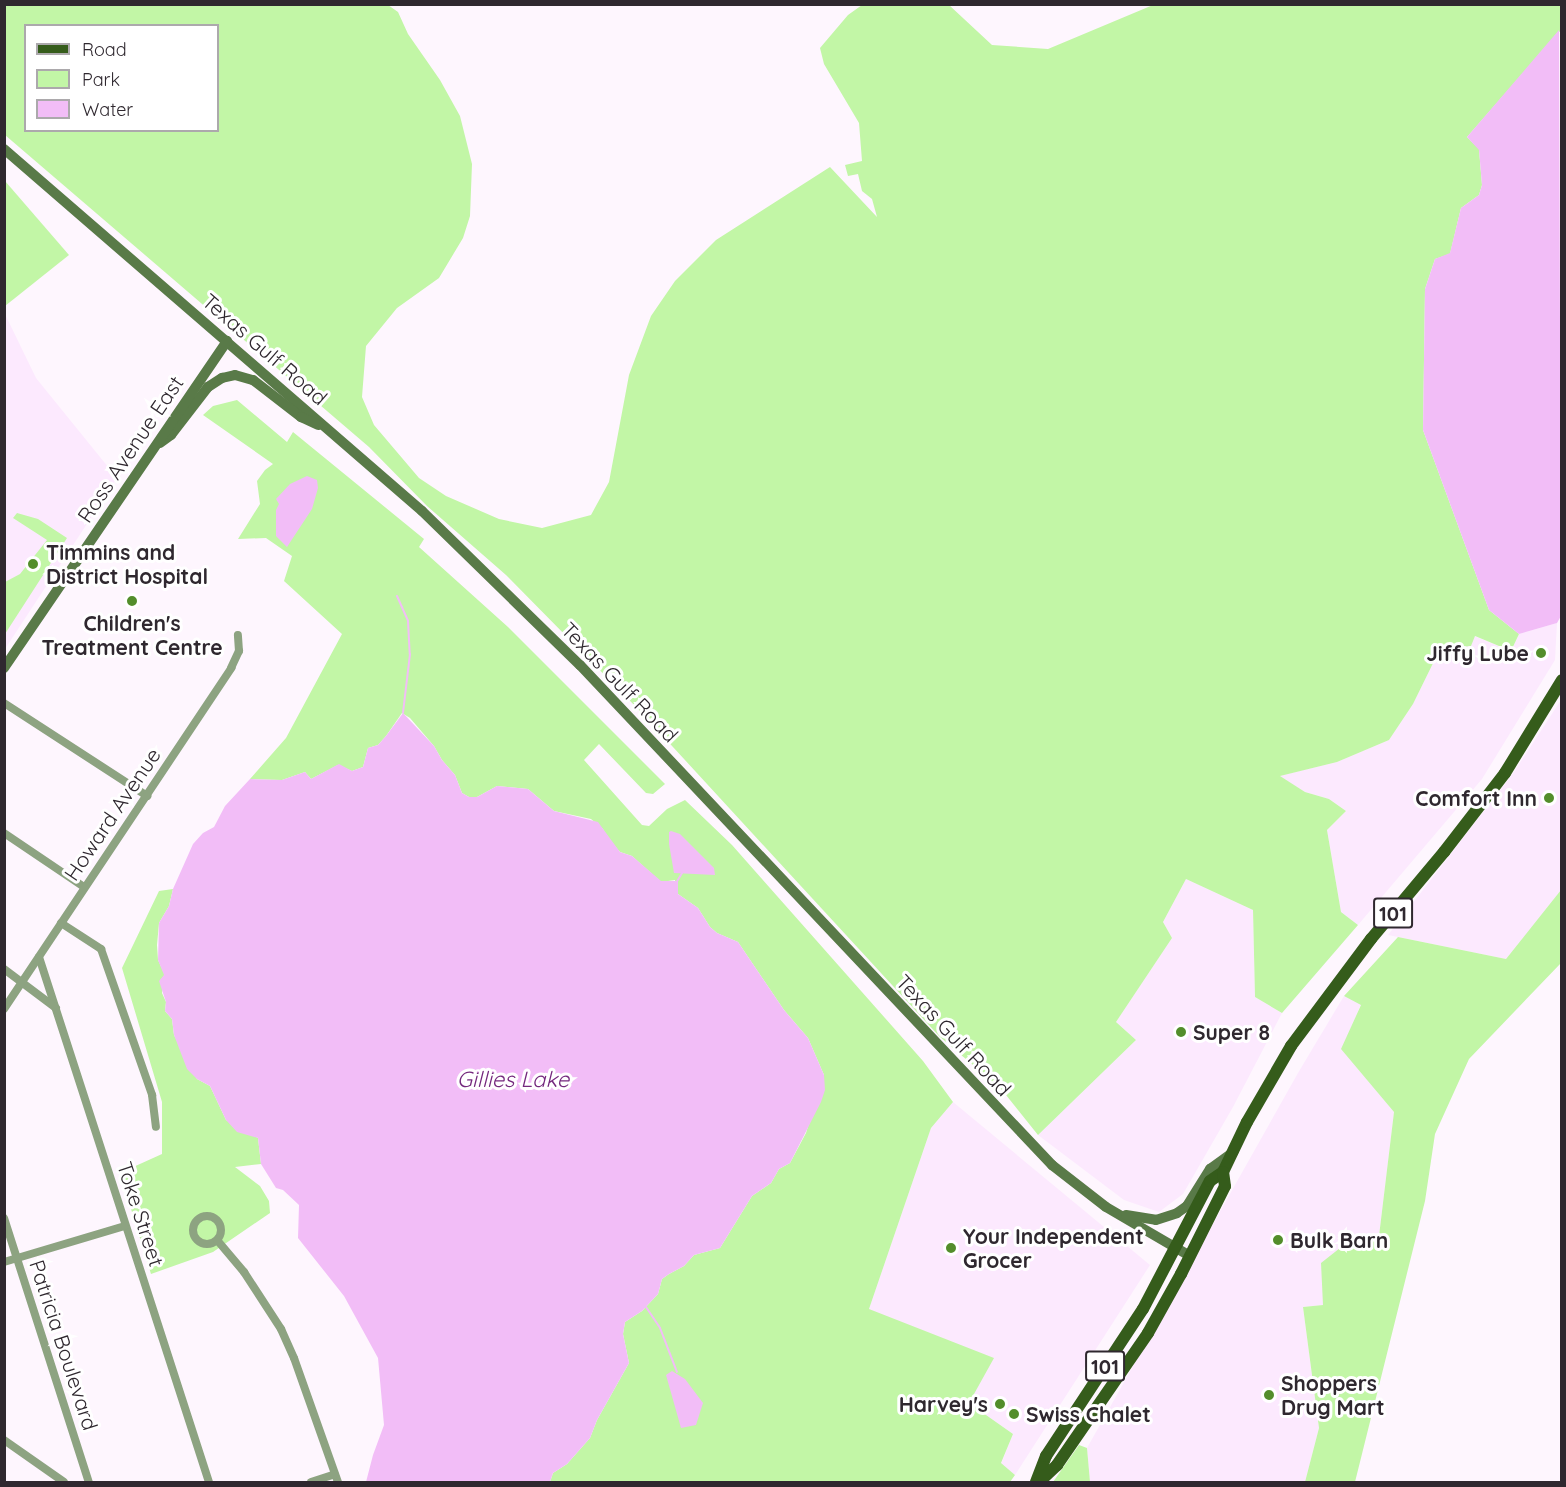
<!DOCTYPE html>
<html>
<head>
<meta charset="utf-8">
<style>
  body { margin:0 }
  #map { position:relative; width:1566px; height:1487px; overflow:hidden; background:#fef6fe; font-family:Quicksand,sans-serif }
  div>[style] { position:absolute }
  [style*='--x'] { left:calc(var(--x)*1px); top:calc(var(--y)*1px); width:calc(var(--w)*1px); rotate:calc(var(--a)*1deg) }
  .built>* { inset:0; background:#fce9fe }
  .green>* { inset:0; background:#c2f6a6 }
  .water>* { inset:0; background:#f2bdf7 }
  .stream>* { height:2px; margin:-1px; padding:0 1px; transform-origin:1px; border-radius:1px; background:#f2bdf7 }
  .street>* { height:8px; margin:-4px; padding:0 4px; transform-origin:4px; border-radius:4px; background:#8da381 }
  .street>.ring { margin:-4px; padding:0; box-sizing:content-box; background:none; border:8px solid #8da381; border-radius:50% }
  .secondary>* { height:10px; margin:-5px; padding:0 5px; transform-origin:5px; border-radius:5px; background:#597a48 }
  .primary>* { height:12px; margin:-6px; padding:0 6px; transform-origin:6px; border-radius:6px; background:#355c1b }
  .dots>* { width:16px; height:16px; translate:-50% -50%; box-sizing:border-box; border:3px solid #fff; border-radius:50% }
  span { translate:-50% -50%; white-space:nowrap; text-align:center; line-height:1.15; -webkit-text-stroke:6px #fff; paint-order:stroke }
  .shield-label span { padding:2px 4px; background:#fff; border:2px solid; border-radius:4px; -webkit-text-stroke-width:0 }
  .shield-label { font-size:20px; color:#2f282f; font-weight:700 }
  .street-label { font-size:21px; color:#2f282f }
  .poi-label { font-size:21px; color:#2f282f; font-weight:700 }
  .left { translate:0 -50%; text-align:left }
  .right { translate:-100% -50%; text-align:right }
  .water-label { font-size:22px; color:#74287d; font-style:italic }
  .frame { position:absolute; inset:0; border:6px solid #2f282f; pointer-events:none }
  .legend { position:absolute; left:24px; top:24px; width:195px; height:108px; box-sizing:border-box; background:#fff; border:2px solid #aca9ac; margin:0; padding:8px 10px; list-style:none; font-size:18px; color:#2f282f }
  .legend li { display:flex; align-items:center; gap:12px; height:30px }
  .legend b { width:30px; border:2px solid #aca9ac }
</style>
</head>
<body>
<div id="map">
  <div class="built">
    <div style="clip-path:polygon(4px 312px,36px 378px,117px 478px,5px 649px)"></div>
    <div style="clip-path:polygon(1557px 623px,1555px 660px,1482px 779px,1358px 925px,1341px 912px,1327px 830px,1346px 811px,1329px 799px,1305px 792px,1279px 776px,1337px 762px,1389px 740px,1413px 704px,1440px 649px,1471px 646px,1474px 636px,1511px 651px,1519px 634px)"></div>
    <div style="clip-path:polygon(1561px 700px,1561px 891px,1506px 959px,1388px 935px,1512px 775px)"></div>
    <div style="clip-path:polygon(1186px 879px,1253px 910px,1255px 997px,1282px 1013px,1233px 1107px,1183px 1194px,1159px 1212px,1124px 1200px,1038px 1135px,1136px 1040px,1116px 1022px,1172px 938px,1163px 922px)"></div>
    <div style="clip-path:polygon(1344px 996px,1361px 1004px,1342px 1049px,1394px 1112px,1379px 1236px,1340px 1248px,1324px 1305px,1303px 1307px,1319px 1428px,1305px 1482px,1090px 1482px,1087px 1448px,1298px 1073px)"></div>
    <div style="clip-path:polygon(953px 1102px,1150px 1265px,1015px 1475px,1001px 1464px,1013px 1434px,969px 1403px,869px 1309px,931px 1128px)"></div>
  </div>
  <div class="green">
    <div style="clip-path:polygon(evenodd,5px 5px,388px 5px,398px 12px,408px 34px,440px 80px,460px 116px,472px 164px,470px 216px,463px 238px,439px 278px,397px 308px,366px 346px,362px 397px,374px 425px,419px 478px,446px 496px,499px 519px,542px 528px,591px 515px,609px 482px,629px 375px,651px 316px,675px 281px,716px 240px,830px 167px,877px 217px,872px 199px,862px 191px,858px 174px,848px 176px,845px 165px,862px 161px,859px 123px,824px 64px,820px 48px,848px 15px,862px 5px,949px 5px,992px 45px,1048px 49px,1153px 5px,1561px 5px,1561px 30px,1467px 137px,1479px 149px,1482px 185px,1479px 195px,1461px 208px,1450px 254px,1435px 259px,1425px 289px,1423px 430px,1489px 610px,1519px 634px,1511px 651px,1475px 636px,1471px 646px,1440px 649px,1413px 704px,1389px 740px,1337px 762px,1280px 776px,1305px 792px,1329px 799px,1346px 811px,1327px 830px,1341px 912px,1358px 925px,1282px 1013px,1255px 997px,1253px 910px,1186px 879px,1163px 922px,1172px 938px,1116px 1022px,1136px 1040px,1038px 1135px,1002px 1090px,939px 1036px,638px 709px,506px 575px,427px 506px,369px 447px,5px 135px,5px 5px,26px 26px,218px 26px,218px 130px,26px 130px,26px 26px)"></div>
    <div style="clip-path:polygon(5px 181px,69px 255px,5px 306px,4px 306px)"></div>
    <div style="clip-path:polygon(237px 400px,287px 442px,293px 432px,424px 539px,419px 547px,508px 627px,665px 784px,653px 794px,646px 793px,599px 744px,584px 760px,642px 825px,649px 826px,667px 809px,685px 800px,732px 845px,923px 1061px,953px 1102px,931px 1128px,869px 1309px,994px 1358px,969px 1403px,1013px 1434px,1001px 1463px,1015px 1475px,1010px 1482px,550px 1482px,553px 1473px,567px 1464px,590px 1438px,597px 1420px,629px 1363px,623px 1334px,625px 1322px,642px 1311px,658px 1294px,662px 1279px,669px 1274px,684px 1266px,694px 1255px,720px 1248px,752px 1196px,771px 1183px,779px 1169px,790px 1163px,806px 1133px,824px 1075px,808px 1038px,784px 1010px,738px 942px,717px 933px,710px 927px,698px 908px,678px 894px,675px 880px,661px 882px,632px 856px,620px 852px,605px 835px,603px 829px,591px 819px,554px 811px,528px 789px,497px 786px,477px 797px,469px 797px,462px 793px,455px 775px,442px 760px,434px 746px,410px 718px,402px 713px,386px 736px,378px 745px,368px 748px,363px 767px,352px 771px,338px 765px,311px 779px,305px 772px,282px 780px,250px 779px,286px 738px,342px 634px,284px 581px,292px 556px,266px 538px,238px 539px,260px 504px,257px 481px,265px 470px,273px 464px,203px 415px,213px 406px)"></div>
    <div style="clip-path:polygon(17px 513px,38px 519px,67px 538px,5px 634px,5px 582px,20px 574px,47px 540px,13px 518px)"></div>
    <div style="clip-path:polygon(173px 889px,169px 906px,159px 923px,157px 945px,158px 960px,165px 975px,162px 993px,166px 1002px,165px 1011px,172px 1019px,174px 1035px,197px 1079px,210px 1086px,226px 1120px,258px 1138px,261px 1164px,235px 1167px,260px 1186px,269px 1201px,270px 1213px,213px 1252px,151px 1274px,120px 1173px,162px 1154px,162px 1102px,122px 968px,159px 891px)"></div>
    <div style="clip-path:polygon(1561px 890px,1561px 963px,1469px 1059px,1435px 1134px,1425px 1201px,1355px 1482px,1305px 1482px,1319px 1428px,1303px 1307px,1323px 1305px,1321px 1263px,1340px 1248px,1379px 1236px,1394px 1112px,1341px 1049px,1361px 1005px,1344px 996px,1398px 937px,1506px 959px)"></div>
    <div style="clip-path:polygon(1079px 1445px,1087px 1448px,1090px 1482px,1053px 1482px)"></div>
  </div>
  <div class="water">
    <div style="clip-path:polygon(1559px 30px,1561px 616px,1557px 623px,1519px 634px,1489px 610px,1423px 430px,1425px 289px,1435px 259px,1450px 253px,1461px 208px,1479px 195px,1482px 185px,1479px 150px,1467px 137px)"></div>
    <div style="clip-path:polygon(307px 476px,317px 480px,318px 488px,312px 509px,287px 547px,276px 536px,276px 510px,279px 504px,276px 499px,290px 484px)"></div>
    <div style="clip-path:polygon(403px 713px,434px 746px,442px 760px,455px 775px,462px 793px,469px 797px,477px 797px,497px 786px,528px 789px,554px 811px,598px 822px,620px 852px,632px 856px,661px 881px,678px 881px,678px 894px,698px 908px,710px 927px,717px 933px,738px 942px,784px 1010px,808px 1038px,824px 1075px,825px 1090px,821px 1102px,790px 1163px,779px 1169px,771px 1183px,752px 1196px,720px 1248px,694px 1255px,684px 1266px,669px 1274px,662px 1279px,658px 1294px,642px 1311px,625px 1322px,623px 1334px,629px 1363px,597px 1420px,590px 1438px,567px 1464px,553px 1473px,550px 1482px,366px 1482px,373px 1455px,384px 1425px,378px 1358px,344px 1296px,298px 1238px,299px 1205px,283px 1190px,276px 1188px,261px 1164px,258px 1138px,237px 1132px,226px 1120px,210px 1086px,197px 1079px,187px 1069px,174px 1035px,172px 1019px,165px 1011px,166px 1002px,159px 981px,164px 975px,158px 960px,159px 923px,169px 906px,173px 889px,193px 844px,203px 833px,214px 827px,225px 806px,250px 779px,282px 780px,305px 772px,311px 779px,339px 764px,352px 771px,363px 767px,368px 748px,378px 745px,386px 736px)"></div>
    <div style="clip-path:polygon(671px 831px,680px 834px,714px 868px,715px 875px,674px 873px,669px 844px,669px 832px)"></div>
    <div style="clip-path:polygon(672px 1371px,685px 1379px,703px 1403px,696px 1425px,681px 1428px,666px 1375px)"></div>
  </div>
  <div class="stream">
    <div style="--x:397;--y:596;--w:27;--a:66"></div>
    <div style="--x:408;--y:621;--w:33;--a:87"></div>
    <div style="--x:410;--y:654;--w:59;--a:96.8"></div>
    <div style="--x:676;--y:883;--w:12;--a:-59"></div>
    <div style="--x:646;--y:1307;--w:25;--a:56"></div>
    <div style="--x:660;--y:1328;--w:47;--a:68.9"></div>
  </div>
  <div class="street">
    <div style="--x:4;--y:703;--w:171;--a:33"></div>
    <div style="--x:4;--y:833;--w:97;--a:34"></div>
    <div style="--x:61;--y:923;--w:48;--a:33"></div>
    <div style="--x:101;--y:949;--w:155;--a:70.7"></div>
    <div style="--x:152;--y:1095;--w:32;--a:83"></div>
    <div style="--x:39;--y:957;--w:552;--a:72.06"></div>
    <div style="--x:4;--y:969;--w:65;--a:36.9"></div>
    <div style="--x:4;--y:1009;--w:410;--a:-56.3"></div>
    <div style="--x:231;--y:668;--w:19;--a:-65"></div>
    <div style="--x:239;--y:651;--w:16;--a:-94"></div>
    <div class="ring" style="left:193px;top:1216px;width:20px;height:20px"></div>
    <div style="--x:4;--y:1218;--w:277;--a:72.2"></div>
    <div style="--x:217;--y:1240;--w:42;--a:49.8"></div>
    <div style="--x:244;--y:1272;--w:68;--a:57"></div>
    <div style="--x:281;--y:1329;--w:32;--a:66"></div>
    <div style="--x:294;--y:1358;--w:132;--a:70.5"></div>
    <div style="--x:4;--y:1262;--w:126;--a:-16.6"></div>
    <div style="--x:4;--y:1440;--w:73;--a:35"></div>
    <div style="--x:311;--y:1482;--w:25;--a:-18"></div>
  </div>
  <div class="secondary">
    <div style="--x:4;--y:149;--w:553;--a:40.89"></div>
    <div style="--x:422;--y:511;--w:221;--a:44.3"></div>
    <div style="--x:580;--y:665;--w:688;--a:46.65"></div>
    <div style="--x:1052;--y:1165;--w:68;--a:37.9"></div>
    <div style="--x:1106;--y:1207;--w:97;--a:30.3"></div>
    <div style="--x:160;--y:443;--w:14;--a:-36"></div>
    <div style="--x:171;--y:435;--w:61;--a:-52.4"></div>
    <div style="--x:208;--y:387;--w:17;--a:-33"></div>
    <div style="--x:222;--y:378;--w:13;--a:-13"></div>
    <div style="--x:235;--y:375;--w:19;--a:16"></div>
    <div style="--x:253;--y:380;--w:61;--a:37.6"></div>
    <div style="--x:301;--y:417;--w:19;--a:25"></div>
    <div style="--x:4;--y:668;--w:396;--a:-55.7"></div>
    <div style="--x:1126;--y:1215;--w:30;--a:9"></div>
    <div style="--x:1156;--y:1220;--w:22;--a:-18"></div>
    <div style="--x:1177;--y:1213;--w:12;--a:-35"></div>
    <div style="--x:1187;--y:1206;--w:44;--a:-58.1"></div>
    <div style="--x:1210;--y:1169;--w:29;--a:-36"></div>
  </div>
  <div class="primary">
    <div style="--x:1036;--y:1482;--w:28;--a:-69"></div>
    <div style="--x:1046;--y:1456;--w:176;--a:-56.6"></div>
    <div style="--x:1143;--y:1309;--w:144;--a:-62.4"></div>
    <div style="--x:1210;--y:1181;--w:16;--a:-35"></div>
    <div style="--x:1223;--y:1172;--w:55;--a:-64.4"></div>
    <div style="--x:1247;--y:1122;--w:88;--a:-59.9"></div>
    <div style="--x:1291;--y:1046;--w:134;--a:-53.2"></div>
    <div style="--x:1371;--y:939;--w:114;--a:-50"></div>
    <div style="--x:1444;--y:852;--w:100;--a:-52.3"></div>
    <div style="--x:1505;--y:773;--w:109;--a:-58.5"></div>
    <div style="--x:1039;--y:1482;--w:25;--a:-43"></div>
    <div style="--x:1057;--y:1465;--w:160;--a:-55.4"></div>
    <div style="--x:1148;--y:1333;--w:68;--a:-60.8"></div>
    <div style="--x:1181;--y:1274;--w:98;--a:-63.4"></div>
    <div style="--x:1225;--y:1186;--w:14;--a:-98"></div>
  </div>
  <div class="dots">
    <div style="left:33px;top:564px;background:#538d2b"></div>
    <div style="left:132px;top:601px;background:#538d2b"></div>
    <div style="left:1541px;top:653px;background:#538d2b"></div>
    <div style="left:1549px;top:798px;background:#538d2b"></div>
    <div style="left:1181px;top:1032px;background:#538d2b"></div>
    <div style="left:1278px;top:1240px;background:#538d2b"></div>
    <div style="left:951px;top:1248px;background:#538d2b"></div>
    <div style="left:1269px;top:1395px;background:#538d2b"></div>
    <div style="left:1000px;top:1404px;background:#538d2b"></div>
    <div style="left:1014px;top:1414px;background:#538d2b"></div>
  </div>
  <div class="shield-label">
    <span style="left:1393px;top:913px">101</span>
    <span style="left:1105px;top:1366px">101</span>
  </div>
  <div class="street-label">
    <span style="left:265px;top:349px;rotate:41deg">Texas Gulf Road</span>
    <span style="left:130px;top:449px;rotate:-56deg">Ross Avenue East</span>
    <span style="left:620px;top:682px;rotate:46deg">Texas Gulf Road</span>
    <span style="left:112px;top:814px;rotate:-56deg">Howard Avenue</span>
    <span style="left:954px;top:1035px;rotate:47deg">Texas Gulf Road</span>
    <span style="left:141px;top:1214px;rotate:72deg">Toke Street</span>
    <span style="left:64px;top:1345px;rotate:72deg">Patricia Boulevard</span>
  </div>
  <div class="poi-label">
    <span class="left" style="left:46px;top:564px">Timmins and<br>District Hospital</span>
    <span style="left:132px;top:635px">Children's<br>Treatment Centre</span>
    <span class="right" style="left:1529px;top:653px">Jiffy Lube</span>
    <span class="right" style="left:1537px;top:798px">Comfort Inn</span>
    <span class="left" style="left:1193px;top:1032px">Super 8</span>
    <span class="left" style="left:963px;top:1248px">Your Independent<br>Grocer</span>
    <span class="left" style="left:1290px;top:1240px">Bulk Barn</span>
    <span class="left" style="left:1281px;top:1395px">Shoppers<br>Drug Mart</span>
    <span class="right" style="left:988px;top:1404px">Harvey's</span>
    <span class="left" style="left:1026px;top:1414px">Swiss Chalet</span>
  </div>
  <div class="water-label">
    <span style="left:513px;top:1080px">Gillies Lake</span>
  </div>
  <div class="frame"></div>
  <ul class="legend">
  <li><b style="height:8px;background:#355c1b"></b>Road</li>
  <li><b style="height:16px;background:#c2f6a6"></b>Park</li>
  <li><b style="height:16px;background:#f2bdf7"></b>Water</li>
  </ul>
</div>
</body>
</html>
